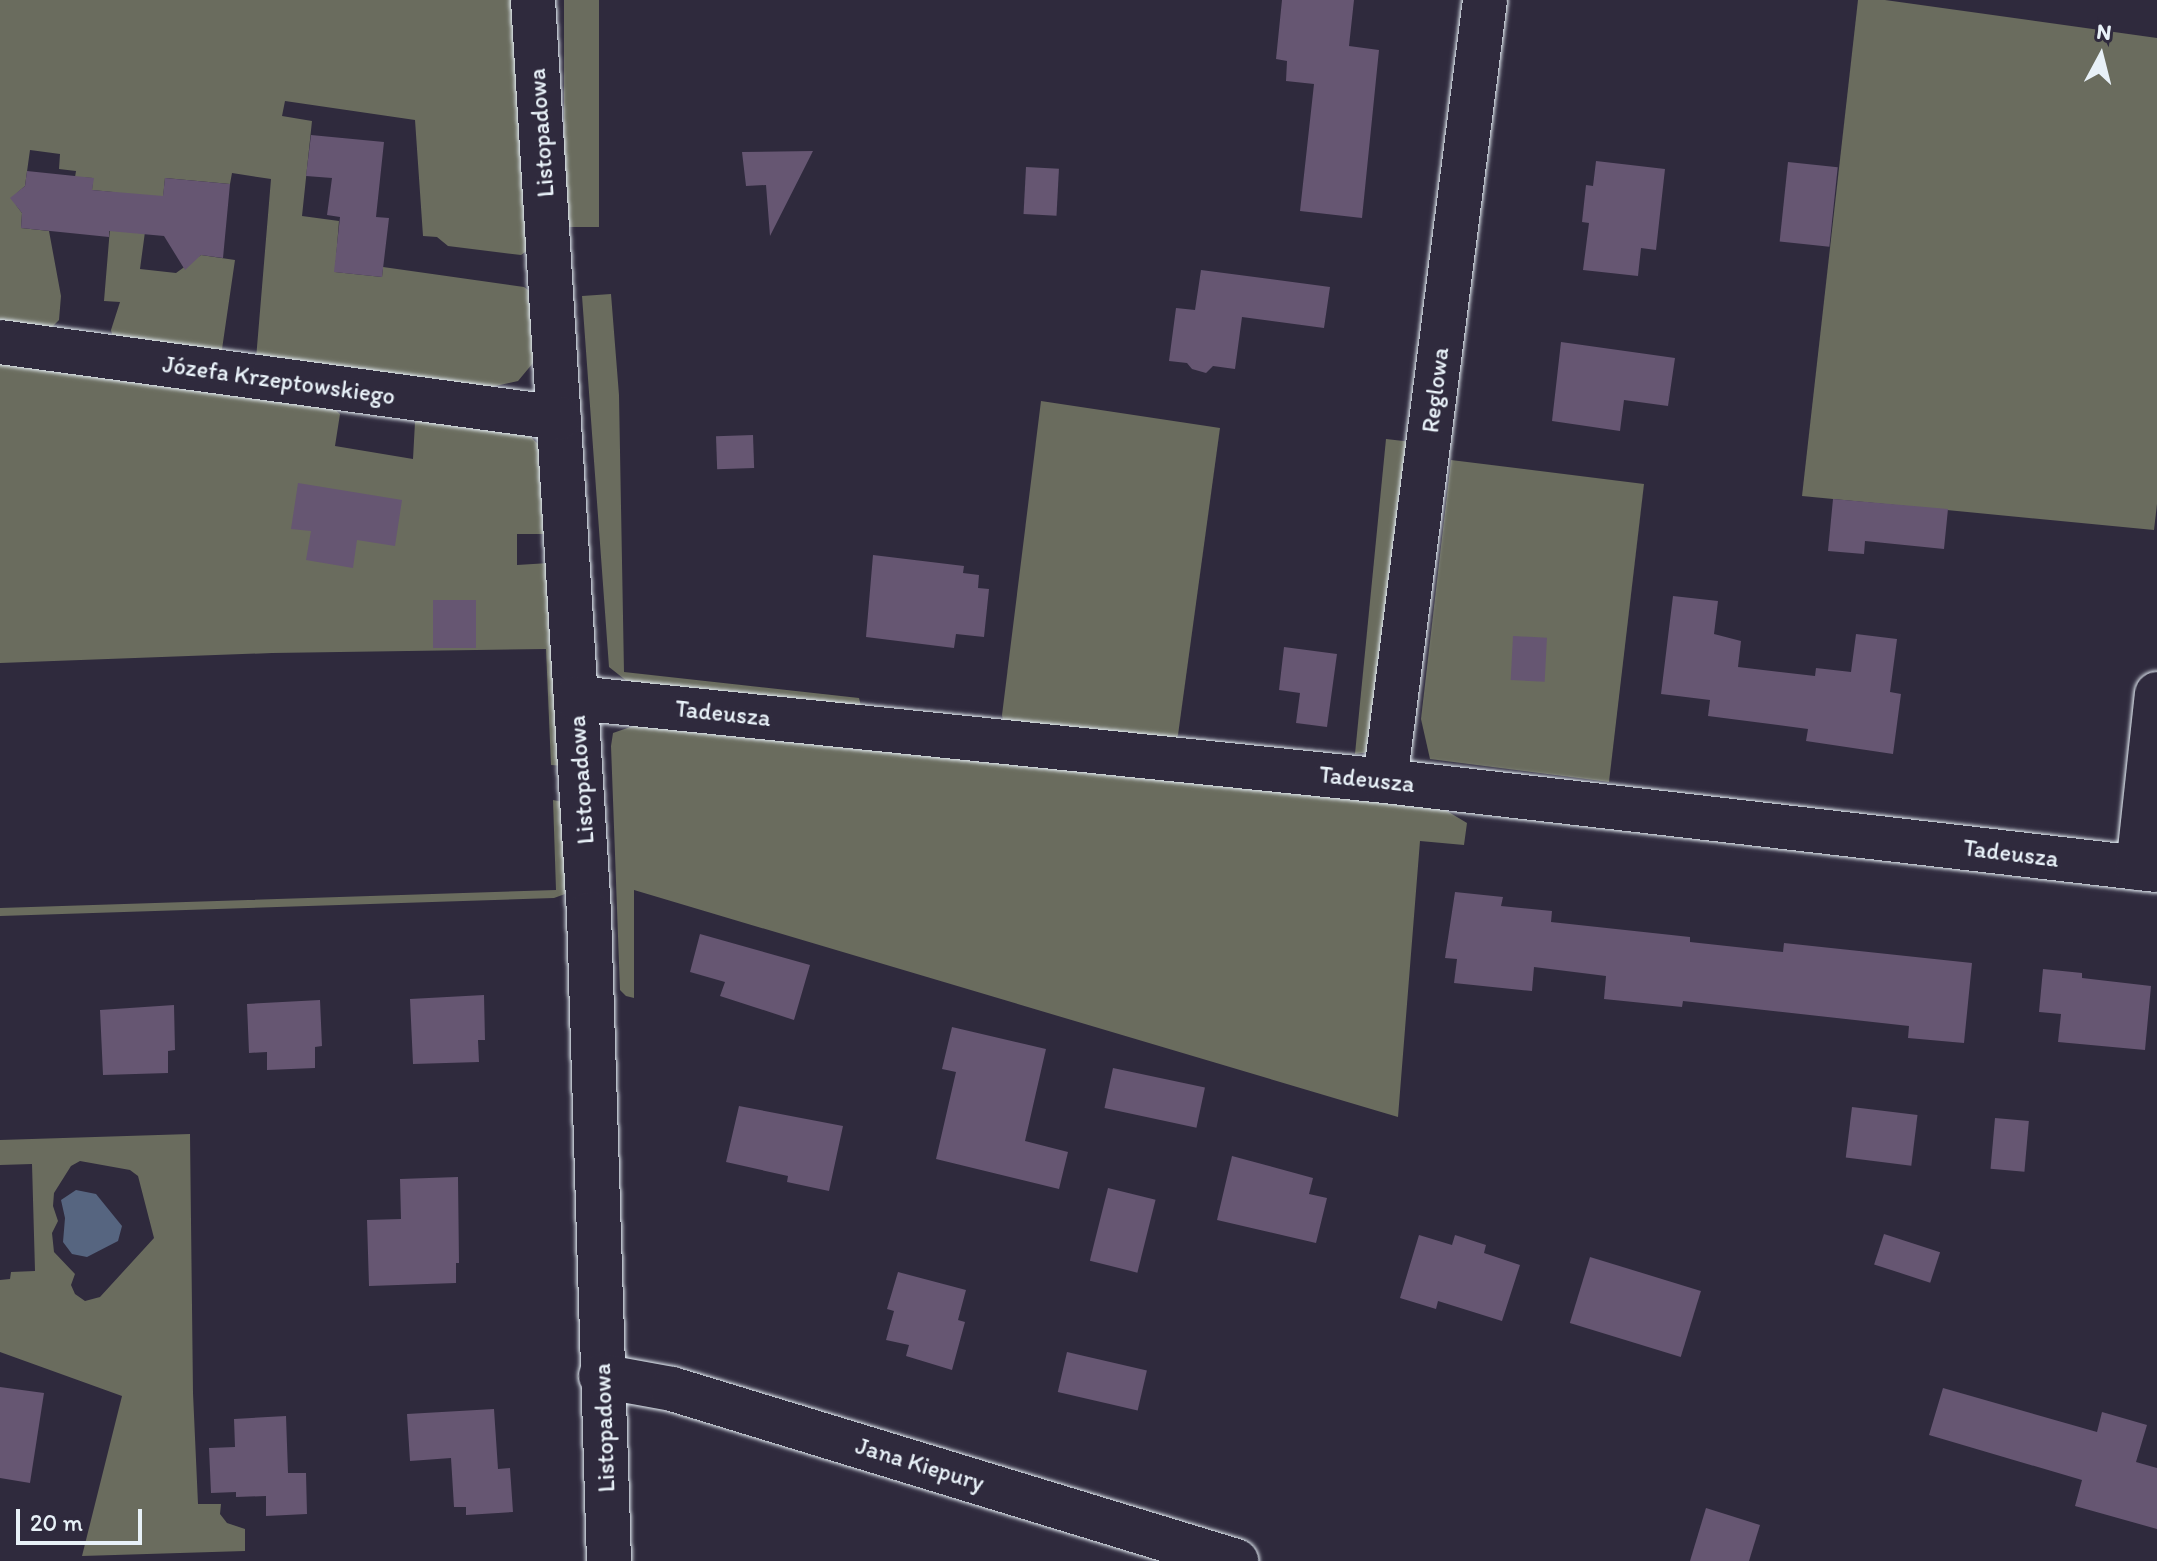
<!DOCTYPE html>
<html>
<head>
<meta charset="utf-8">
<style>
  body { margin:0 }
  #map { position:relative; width:2157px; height:1561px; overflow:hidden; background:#2f2a3d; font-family:Itim,sans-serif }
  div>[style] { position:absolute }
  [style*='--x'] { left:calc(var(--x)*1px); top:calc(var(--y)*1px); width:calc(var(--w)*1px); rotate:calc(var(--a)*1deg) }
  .green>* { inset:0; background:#6a6c5e; transform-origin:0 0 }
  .water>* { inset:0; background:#566580 }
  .building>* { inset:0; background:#665672; transform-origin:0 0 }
  .roads { filter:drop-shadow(0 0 2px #e8f1f8) drop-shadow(0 0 2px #e8f1f8) }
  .minor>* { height:44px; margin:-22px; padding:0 22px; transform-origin:22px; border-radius:22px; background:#2f2a3d }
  span { translate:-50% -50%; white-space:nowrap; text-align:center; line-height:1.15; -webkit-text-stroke:7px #2f2a3d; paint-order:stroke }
  .street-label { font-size:24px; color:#e8f1f8 }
  .north { position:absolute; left:2061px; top:16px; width:80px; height:80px; -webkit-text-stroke:6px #2f2a3d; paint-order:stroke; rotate:7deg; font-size:22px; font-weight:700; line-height:32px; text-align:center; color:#e8f1f8 }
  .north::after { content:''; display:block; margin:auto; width:28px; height:36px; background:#e8f1f8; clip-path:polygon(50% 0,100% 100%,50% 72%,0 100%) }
  .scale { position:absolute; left:16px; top:1509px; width:126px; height:36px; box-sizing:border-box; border:4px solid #e8f1f8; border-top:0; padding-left:10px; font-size:24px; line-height:28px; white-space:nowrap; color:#e8f1f8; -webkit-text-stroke:6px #2f2a3d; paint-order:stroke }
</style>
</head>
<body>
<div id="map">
  <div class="green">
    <div style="clip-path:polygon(0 0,519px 0,528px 250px,521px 255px,448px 246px,437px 237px,423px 236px,415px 120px,285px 101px,282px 116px,312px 121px,302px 216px,339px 221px,335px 272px,382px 277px,383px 267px,524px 287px,531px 292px,538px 357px,518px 381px,491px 387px,256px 359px,271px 179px,232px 173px,230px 184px,165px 178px,161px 218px,147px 217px,140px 269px,176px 273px,201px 255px,235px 260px,221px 356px,114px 342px,111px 330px,120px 302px,104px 301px,113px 192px,92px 190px,93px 178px,75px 177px,76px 171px,59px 169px,60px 154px,30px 150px,25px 186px,17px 193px,16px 205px,22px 213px,21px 228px,49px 231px,61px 296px,59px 320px,49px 330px,0 324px)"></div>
    <div style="left:564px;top:0;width:35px;height:227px"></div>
    <div style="clip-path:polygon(1858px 0,1885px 0,2157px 38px,2157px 504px,2154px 530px,1802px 496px)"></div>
    <div style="clip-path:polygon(611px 294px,619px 395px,624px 672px,859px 698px,862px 710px,628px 682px,609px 667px,582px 296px)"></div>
    <div style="clip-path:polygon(0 361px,328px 403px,340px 414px,335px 446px,413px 459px,415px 422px,421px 416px,526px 432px,539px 445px,551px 534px,517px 534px,517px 565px,549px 563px,566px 766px,551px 765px,546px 649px,272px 653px,0 663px)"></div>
    <div style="clip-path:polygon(1041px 401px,1220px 428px,1178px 735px,1173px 746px,1004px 726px,1002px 715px)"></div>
    <div style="clip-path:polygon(1386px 439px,1421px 443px,1370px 752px,1355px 754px)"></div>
    <div style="clip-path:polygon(1451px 460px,1644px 484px,1609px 782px,1430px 759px,1421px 719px)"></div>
    <div style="clip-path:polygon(639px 724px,1442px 808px,1467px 823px,1464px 845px,1420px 841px,1398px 1117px,634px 890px,634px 998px,626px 996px,620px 990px,611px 746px,613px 733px)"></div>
    <div style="clip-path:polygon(553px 800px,563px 802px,567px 880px,565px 894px,554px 898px,0 916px,0 908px,556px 890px)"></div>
    <div style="clip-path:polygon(evenodd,190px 1134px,193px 1393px,198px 1504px,221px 1504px,220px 1514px,227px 1523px,245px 1529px,245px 1551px,82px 1556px,122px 1396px,0 1352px,0 1280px,10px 1279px,11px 1272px,35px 1271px,32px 1164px,0 1165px,0 1140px,190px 1134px,80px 1161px,130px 1170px,138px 1176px,154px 1238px,100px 1297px,85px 1301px,75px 1294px,71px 1285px,75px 1274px,54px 1252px,52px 1233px,58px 1221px,53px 1206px,54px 1193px,71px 1166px,80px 1161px)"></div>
  </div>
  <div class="water">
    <div style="clip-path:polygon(76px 1190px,96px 1194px,122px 1226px,118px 1241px,87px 1257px,72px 1254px,63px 1242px,65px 1218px,61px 1200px)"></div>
  </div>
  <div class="building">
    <div style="clip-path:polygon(1282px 0,1354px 0,1349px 46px,1379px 50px,1362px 218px,1300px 211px,1314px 84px,1286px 81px,1287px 61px,1276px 59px)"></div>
    <div style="clip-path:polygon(311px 135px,384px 142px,376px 217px,389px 218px,382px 277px,334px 272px,340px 217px,327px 215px,332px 178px,306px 176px)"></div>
    <div style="clip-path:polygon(813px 151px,770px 236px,766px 185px,746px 186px,742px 152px)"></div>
    <div style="clip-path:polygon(1596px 161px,1665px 169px,1656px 250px,1641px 248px,1638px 276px,1583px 270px,1589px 223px,1582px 222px,1586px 185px,1593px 186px)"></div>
    <div style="left:1788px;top:162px;width:50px;height:80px;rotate:6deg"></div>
    <div style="left:1026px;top:167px;width:33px;height:47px;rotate:3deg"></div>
    <div style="clip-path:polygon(27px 171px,94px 178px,92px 190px,163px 196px,165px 178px,230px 184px,223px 258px,201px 255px,185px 270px,164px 236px,109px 231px,109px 237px,21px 228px,22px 213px,10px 198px,25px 186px)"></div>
    <div style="clip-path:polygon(1201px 270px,1330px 287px,1324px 328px,1242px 317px,1235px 369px,1213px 366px,1206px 373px,1192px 369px,1187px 363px,1169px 361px,1176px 308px,1195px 310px)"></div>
    <div style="clip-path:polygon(1561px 342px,1675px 358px,1668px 406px,1624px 400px,1620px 431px,1552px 421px)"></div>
    <div style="left:753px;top:435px;width:33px;height:37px;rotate:88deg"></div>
    <div style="clip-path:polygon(298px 483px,402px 500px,395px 546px,357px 540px,353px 568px,306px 560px,311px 531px,291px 529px)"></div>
    <div style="clip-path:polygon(1833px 499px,1948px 509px,1944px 549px,1865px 541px,1864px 554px,1828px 551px)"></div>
    <div style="clip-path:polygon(873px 555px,964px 566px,963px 573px,979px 575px,978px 588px,989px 589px,984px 637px,956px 634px,954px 648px,866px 637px)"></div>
    <div style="clip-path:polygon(1673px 596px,1718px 601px,1714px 634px,1741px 641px,1738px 667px,1815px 676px,1816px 668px,1851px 672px,1856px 634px,1897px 639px,1890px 692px,1901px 694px,1893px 754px,1806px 741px,1808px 729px,1708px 716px,1710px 700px,1661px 694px)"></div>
    <div style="left:433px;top:600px;width:43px;height:48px"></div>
    <div style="left:1513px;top:636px;width:34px;height:44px;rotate:3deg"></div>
    <div style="clip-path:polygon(1284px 647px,1337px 654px,1327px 727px,1296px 723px,1300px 693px,1279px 690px)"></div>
    <div style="clip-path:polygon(1455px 892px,1503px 897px,1501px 906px,1552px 911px,1551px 922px,1690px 937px,1690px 942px,1783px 952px,1784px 943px,1972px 963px,1964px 1043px,1908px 1038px,1909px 1026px,1683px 1001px,1682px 1007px,1604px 999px,1606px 976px,1534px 967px,1532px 991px,1454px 983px,1457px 959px,1445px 958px)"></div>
    <div style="clip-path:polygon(700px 934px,810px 965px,794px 1020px,720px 996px,725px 982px,690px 972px)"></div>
    <div style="clip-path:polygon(2043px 969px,2082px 973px,2082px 978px,2151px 986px,2145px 1050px,2058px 1042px,2061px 1014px,2039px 1012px)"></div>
    <div style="clip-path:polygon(484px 995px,485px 1040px,478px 1040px,479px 1062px,413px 1064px,410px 999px)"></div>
    <div style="clip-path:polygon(320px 1000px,322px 1046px,315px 1047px,315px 1068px,267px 1070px,267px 1052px,249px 1053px,247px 1004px)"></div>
    <div style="clip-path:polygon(174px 1005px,175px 1050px,168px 1051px,168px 1073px,103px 1075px,100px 1010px)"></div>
    <div style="clip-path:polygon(952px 1027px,1046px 1049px,1025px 1141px,1068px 1152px,1059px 1189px,936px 1159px,956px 1072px,942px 1069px)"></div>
    <div style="left:1113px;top:1068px;width:94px;height:41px;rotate:12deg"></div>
    <div style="clip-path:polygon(739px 1106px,843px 1126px,829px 1191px,787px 1182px,788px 1176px,726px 1162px)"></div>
    <div style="left:1852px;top:1107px;width:66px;height:51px;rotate:7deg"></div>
    <div style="left:1995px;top:1118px;width:34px;height:51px;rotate:5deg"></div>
    <div style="clip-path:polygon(1232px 1156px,1313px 1178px,1309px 1194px,1327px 1198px,1316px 1243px,1217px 1220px)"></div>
    <div style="clip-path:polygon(458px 1177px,459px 1263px,456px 1263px,456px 1283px,369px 1286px,367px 1220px,401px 1219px,400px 1179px)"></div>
    <div style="left:1108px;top:1188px;width:49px;height:75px;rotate:14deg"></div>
    <div style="left:1884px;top:1234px;width:59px;height:32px;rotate:18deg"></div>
    <div style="clip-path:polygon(1419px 1235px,1452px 1245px,1455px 1235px,1486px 1245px,1484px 1253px,1520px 1265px,1502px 1321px,1438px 1301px,1436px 1309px,1400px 1298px)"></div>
    <div style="left:1590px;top:1257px;width:116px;height:69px;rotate:17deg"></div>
    <div style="clip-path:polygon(898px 1272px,966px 1290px,958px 1320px,965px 1322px,952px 1370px,906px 1356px,909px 1345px,886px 1340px,894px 1311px,887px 1309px)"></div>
    <div style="left:1067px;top:1352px;width:82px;height:41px;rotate:13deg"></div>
    <div style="clip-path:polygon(0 1387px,44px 1393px,30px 1483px,0 1478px)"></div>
    <div style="clip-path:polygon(1943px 1388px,2097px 1432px,2102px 1412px,2147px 1425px,2136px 1462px,2157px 1468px,2157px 1529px,2075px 1506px,2082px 1480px,1929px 1435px)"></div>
    <div style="clip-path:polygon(494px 1409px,498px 1469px,510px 1468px,513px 1512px,466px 1515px,466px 1507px,454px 1507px,451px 1458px,410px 1461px,407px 1414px)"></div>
    <div style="clip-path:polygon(286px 1416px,288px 1473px,306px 1473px,307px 1514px,266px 1516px,266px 1496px,236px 1497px,236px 1492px,211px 1493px,209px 1448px,235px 1447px,234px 1419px)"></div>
    <div style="clip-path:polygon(1706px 1508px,1760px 1525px,1749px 1561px,1690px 1561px)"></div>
  </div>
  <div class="roads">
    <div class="minor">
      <div style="--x:533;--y:0;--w:916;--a:86.49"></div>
      <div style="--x:589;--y:914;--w:647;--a:88.23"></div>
      <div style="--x:0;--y:342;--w:564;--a:7.74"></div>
      <div style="--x:576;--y:698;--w:813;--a:5.86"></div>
      <div style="--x:1385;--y:781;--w:777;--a:6.58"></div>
      <div style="--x:1385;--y:781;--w:787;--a:-82.7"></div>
      <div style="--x:2138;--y:868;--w:175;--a:-83.8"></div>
      <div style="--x:601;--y:1376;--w:72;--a:10.4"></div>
      <div style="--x:672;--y:1389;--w:590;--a:16.96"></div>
    </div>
  </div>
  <div class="street-label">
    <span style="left:541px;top:133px;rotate:-94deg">Listopadowa</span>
    <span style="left:279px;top:380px;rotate:8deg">Józefa Krzeptowskiego</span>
    <span style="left:1435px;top:390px;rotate:-83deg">Reglowa</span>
    <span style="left:723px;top:713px;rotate:6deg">Tadeusza</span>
    <span style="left:1367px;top:779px;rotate:6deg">Tadeusza</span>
    <span style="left:581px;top:780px;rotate:-94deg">Listopadowa</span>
    <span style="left:2011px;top:853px;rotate:7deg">Tadeusza</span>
    <span style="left:604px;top:1428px;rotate:-92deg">Listopadowa</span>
    <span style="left:920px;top:1464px;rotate:17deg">Jana Kiepury</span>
  </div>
  <div class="north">N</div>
  <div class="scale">20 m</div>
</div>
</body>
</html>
